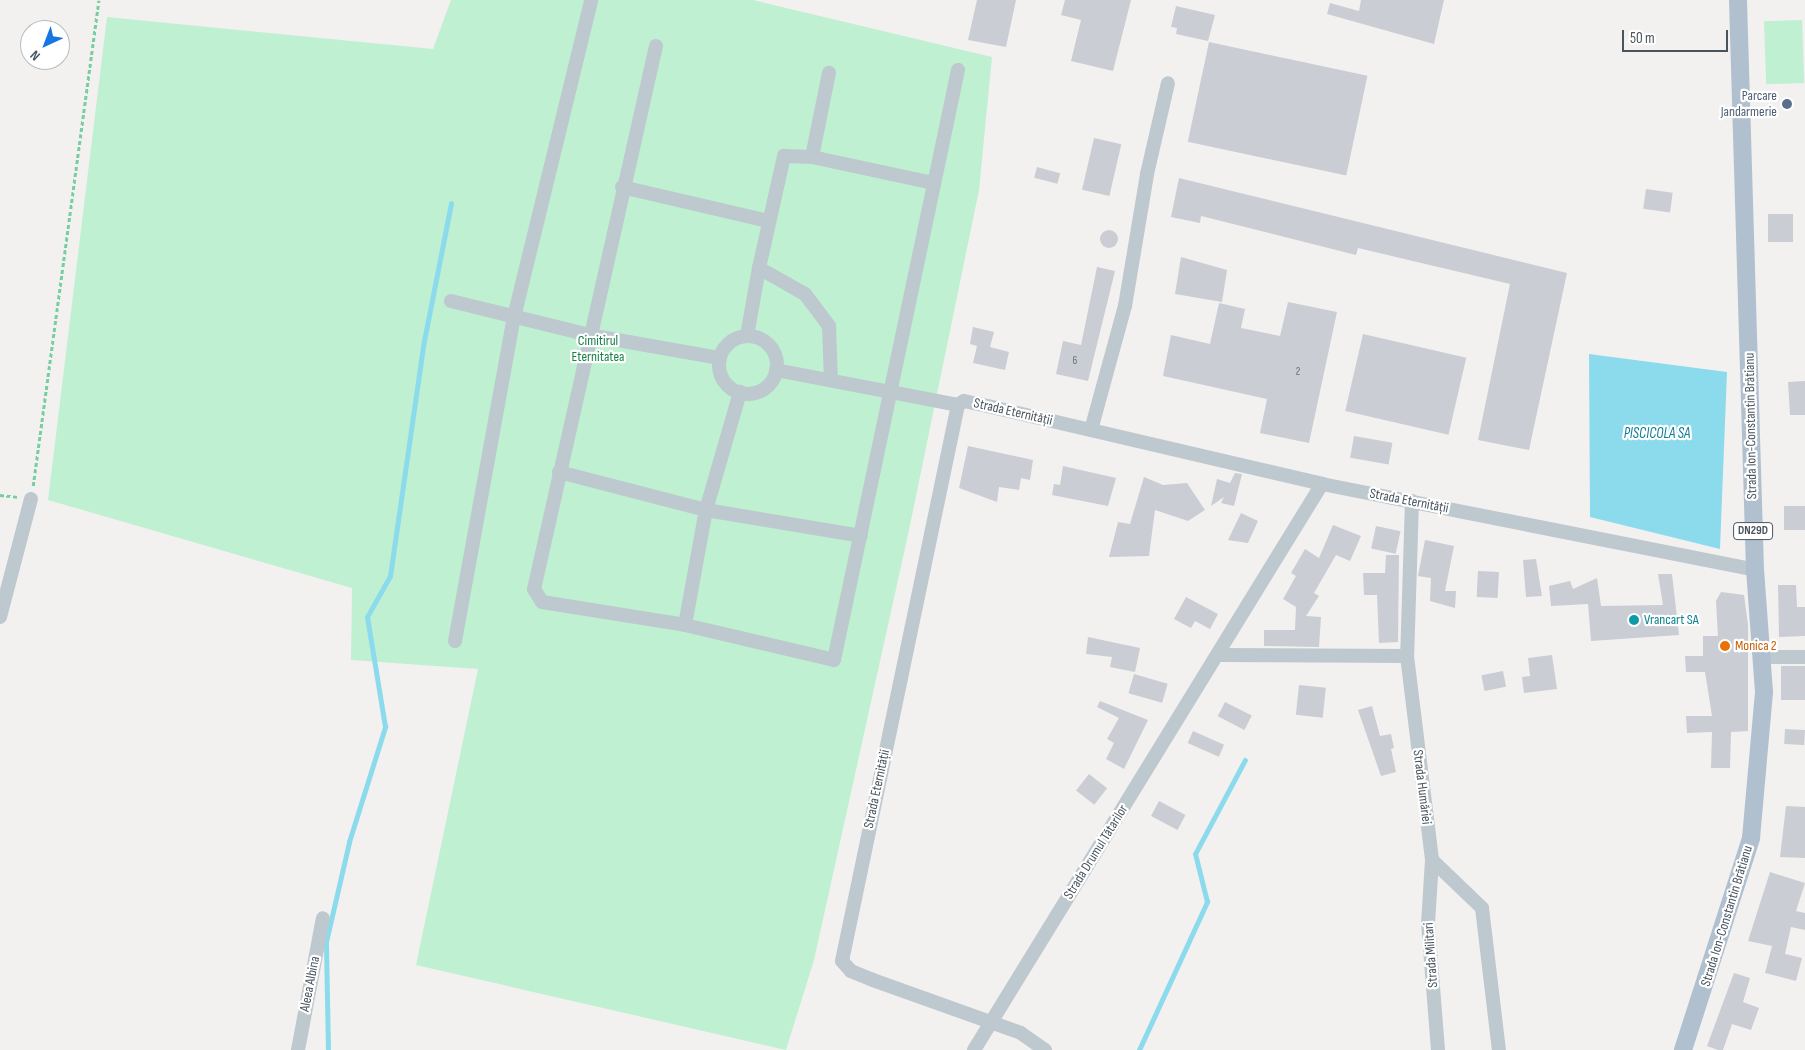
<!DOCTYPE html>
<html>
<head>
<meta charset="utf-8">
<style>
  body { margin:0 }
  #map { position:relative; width:1805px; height:1050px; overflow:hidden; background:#f3f0f0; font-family:"Sofia Sans Condensed",sans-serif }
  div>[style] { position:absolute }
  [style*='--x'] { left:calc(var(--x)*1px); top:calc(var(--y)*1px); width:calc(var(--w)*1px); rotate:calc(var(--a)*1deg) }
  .green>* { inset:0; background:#bff0d1; transform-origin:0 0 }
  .water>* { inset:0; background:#8cdbed }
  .stream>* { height:4.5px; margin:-2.25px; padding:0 2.25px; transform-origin:2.25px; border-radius:2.25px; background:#8cdbed }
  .building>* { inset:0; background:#cacdd3; transform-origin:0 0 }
  .round { border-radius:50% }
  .path>* { height:2.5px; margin-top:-1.25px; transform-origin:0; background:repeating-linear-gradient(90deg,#77cea1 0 4px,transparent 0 6.5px) }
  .minor>* { height:14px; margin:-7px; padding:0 7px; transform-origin:7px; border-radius:7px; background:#bec8cf }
  .minor>.ring { margin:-7px; padding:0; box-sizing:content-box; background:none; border:14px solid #bec8cf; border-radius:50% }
  .major>* { height:18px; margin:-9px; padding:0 9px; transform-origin:9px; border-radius:9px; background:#b0c0cf }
  .dots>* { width:14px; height:14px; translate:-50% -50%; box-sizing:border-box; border:2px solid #fff; border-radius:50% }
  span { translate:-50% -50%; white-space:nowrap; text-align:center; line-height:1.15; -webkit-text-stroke:4.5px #fff; paint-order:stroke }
  .number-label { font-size:11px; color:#68727b }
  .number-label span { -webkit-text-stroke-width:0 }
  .shield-label span { padding:1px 4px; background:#fff; border:1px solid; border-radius:4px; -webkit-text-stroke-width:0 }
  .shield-label { font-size:12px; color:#48545e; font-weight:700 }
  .service-label { font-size:14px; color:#4e5e75 }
  .right { translate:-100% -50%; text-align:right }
  .park-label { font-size:14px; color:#178149 }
  .street-label { font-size:14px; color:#48545e }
  .culture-label { font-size:14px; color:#0d838f }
  .left { translate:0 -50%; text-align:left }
  .food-label { font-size:14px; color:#c56008 }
  .water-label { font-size:15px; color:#0d7c96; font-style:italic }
  .north { position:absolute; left:20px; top:20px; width:50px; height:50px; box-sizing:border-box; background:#fff; border:1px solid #b6bbbf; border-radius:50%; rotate:223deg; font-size:14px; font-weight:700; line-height:20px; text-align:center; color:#48545e }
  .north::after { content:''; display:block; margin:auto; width:18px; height:22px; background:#1876e4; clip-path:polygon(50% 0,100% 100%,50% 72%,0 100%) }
  .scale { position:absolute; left:1622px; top:30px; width:106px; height:22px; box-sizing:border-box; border:2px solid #48545e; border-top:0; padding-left:6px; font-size:15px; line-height:18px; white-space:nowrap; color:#48545e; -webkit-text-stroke:4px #fff; paint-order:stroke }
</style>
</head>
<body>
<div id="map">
  <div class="green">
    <div style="clip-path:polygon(451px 0,753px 0,992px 57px,979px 190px,909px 530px,814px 960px,786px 1050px,416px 965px,478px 669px,351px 660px,352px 588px,48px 500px,107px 17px,433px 49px)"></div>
    <div style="left:1802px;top:20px;width:63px;height:38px;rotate:88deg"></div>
  </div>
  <div class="water">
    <div style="clip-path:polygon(1589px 354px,1727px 372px,1720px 549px,1590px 517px)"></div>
  </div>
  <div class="stream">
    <div style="--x:328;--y:1050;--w:108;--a:-91.1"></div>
    <div style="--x:326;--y:942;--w:103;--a:-77"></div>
    <div style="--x:349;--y:842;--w:121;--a:-72.6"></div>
    <div style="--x:385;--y:727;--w:111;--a:-99.3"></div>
    <div style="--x:367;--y:617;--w:47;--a:-60.7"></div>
    <div style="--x:390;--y:576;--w:237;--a:-81.8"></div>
    <div style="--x:424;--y:341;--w:140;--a:-78.9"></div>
    <div style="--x:1139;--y:1050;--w:163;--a:-65.3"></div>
    <div style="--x:1207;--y:902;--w:49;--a:-104"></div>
    <div style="--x:1195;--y:854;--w:106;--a:-62"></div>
  </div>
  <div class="building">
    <div style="clip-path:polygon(977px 0,1016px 0,1006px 47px,968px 40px)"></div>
    <div style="clip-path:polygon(1065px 0,1131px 0,1113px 71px,1071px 61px,1081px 20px,1061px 15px)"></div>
    <div style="clip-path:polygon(1361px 0,1444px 0,1434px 44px,1327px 14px,1330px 3px,1359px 11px)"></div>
    <div style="clip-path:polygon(1176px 6px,1215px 15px,1208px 41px,1176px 34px,1177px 28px,1171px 27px)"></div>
    <div style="left:1209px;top:42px;width:162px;height:102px;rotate:12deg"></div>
    <div style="left:1094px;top:138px;width:28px;height:53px;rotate:13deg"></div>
    <div style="left:1037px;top:167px;width:24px;height:11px;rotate:15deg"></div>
    <div style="clip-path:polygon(1179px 178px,1567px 273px,1529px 450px,1478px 440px,1510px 284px,1358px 248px,1356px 255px,1201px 216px,1200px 223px,1171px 217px)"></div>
    <div style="left:1646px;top:189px;width:27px;height:20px;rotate:8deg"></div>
    <div style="left:1793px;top:214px;width:28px;height:25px;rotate:90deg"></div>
    <div class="round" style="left:1100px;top:230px;width:18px;height:18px"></div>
    <div style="clip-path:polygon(1181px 257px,1227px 270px,1222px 302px,1175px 294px)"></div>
    <div style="clip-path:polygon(1097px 267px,1115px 271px,1088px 381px,1056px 374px,1063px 341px,1081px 345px)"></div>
    <div style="clip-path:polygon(1288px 302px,1337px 312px,1309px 443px,1260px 433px,1267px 399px,1163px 376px,1171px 335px,1210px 344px,1219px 303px,1245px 309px,1241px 328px,1280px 336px)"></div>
    <div style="clip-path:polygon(973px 327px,994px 332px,990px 347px,1009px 352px,1005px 370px,973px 363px,977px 346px,970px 344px)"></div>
    <div style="left:1363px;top:334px;width:106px;height:79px;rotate:13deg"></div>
    <div style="clip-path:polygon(1805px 381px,1805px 415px,1790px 415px,1788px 382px)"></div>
    <div style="left:1354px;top:436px;width:39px;height:22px;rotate:10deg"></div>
    <div style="clip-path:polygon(968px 446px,1033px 460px,1030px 480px,1021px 478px,1019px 490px,999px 487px,997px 502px,959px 488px)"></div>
    <div style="clip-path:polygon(1063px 466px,1116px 478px,1108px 506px,1052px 495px,1054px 484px,1060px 485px)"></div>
    <div style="clip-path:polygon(1235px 473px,1242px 474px,1234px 506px,1221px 503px,1224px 497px,1211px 506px,1217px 479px,1230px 483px)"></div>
    <div style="clip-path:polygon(1144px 477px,1163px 485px,1187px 483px,1205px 510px,1188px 521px,1155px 510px,1149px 556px,1109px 557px,1118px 522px,1130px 524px)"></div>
    <div style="left:1805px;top:506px;width:24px;height:21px;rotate:90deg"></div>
    <div style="clip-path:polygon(1241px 513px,1258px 521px,1248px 543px,1228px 540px)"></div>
    <div style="clip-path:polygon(1333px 525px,1361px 536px,1350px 561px,1336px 555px,1314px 593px,1319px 596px,1306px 616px,1321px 617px,1319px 647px,1264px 646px,1264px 630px,1295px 630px,1296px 607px,1283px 599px,1296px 576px,1291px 573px,1305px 549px,1319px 558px)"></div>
    <div style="left:1376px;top:526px;width:25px;height:23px;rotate:12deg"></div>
    <div style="clip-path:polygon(1425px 540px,1454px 546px,1445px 591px,1456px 591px,1455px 608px,1430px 601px,1431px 578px,1418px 576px)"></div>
    <div style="clip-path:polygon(1386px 555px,1399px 555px,1398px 642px,1379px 643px,1377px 595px,1364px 595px,1363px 573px,1385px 573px)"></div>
    <div style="clip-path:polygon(1536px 559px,1542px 596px,1526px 597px,1523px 560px)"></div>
    <div style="left:1478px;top:571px;width:21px;height:26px;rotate:3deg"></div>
    <div style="clip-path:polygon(1658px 574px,1672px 574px,1679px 635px,1591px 641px,1588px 604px,1551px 606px,1549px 586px,1570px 581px,1573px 589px,1597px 578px,1601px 606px,1663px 605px)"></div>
    <div style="clip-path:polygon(1778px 585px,1796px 585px,1797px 607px,1805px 607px,1805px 636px,1779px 637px)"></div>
    <div style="clip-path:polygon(1721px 592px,1744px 595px,1748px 625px,1748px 731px,1731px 732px,1730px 768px,1711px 768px,1712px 732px,1687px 733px,1686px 716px,1712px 716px,1705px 672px,1686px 672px,1685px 656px,1703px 656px,1703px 636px,1718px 636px,1716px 601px)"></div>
    <div style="clip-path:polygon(1186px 597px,1218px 614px,1210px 629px,1195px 621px,1191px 628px,1174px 619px)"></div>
    <div style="clip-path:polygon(1088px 637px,1140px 648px,1135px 672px,1110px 667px,1112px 657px,1086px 654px)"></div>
    <div style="clip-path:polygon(1552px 655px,1557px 689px,1524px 693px,1522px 677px,1530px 676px,1528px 658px)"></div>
    <div style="left:1781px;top:666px;width:24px;height:34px"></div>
    <div style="left:1503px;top:671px;width:16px;height:22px;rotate:79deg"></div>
    <div style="left:1134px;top:674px;width:35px;height:20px;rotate:16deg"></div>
    <div style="left:1299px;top:685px;width:27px;height:30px;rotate:6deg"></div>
    <div style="clip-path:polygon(1100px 701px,1148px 720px,1124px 769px,1106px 759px,1114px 743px,1107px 739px,1119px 718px,1097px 707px)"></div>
    <div style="left:1225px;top:702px;width:30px;height:16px;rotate:27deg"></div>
    <div style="clip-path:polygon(1372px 706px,1380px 736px,1391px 734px,1394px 748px,1391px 749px,1396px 772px,1381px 776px,1358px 710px)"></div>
    <div style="left:1785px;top:729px;width:20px;height:15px;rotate:3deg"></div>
    <div style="left:1193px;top:731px;width:34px;height:13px;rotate:24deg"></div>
    <div style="left:1089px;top:774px;width:23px;height:21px;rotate:38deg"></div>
    <div style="left:1159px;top:801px;width:30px;height:17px;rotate:28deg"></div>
    <div style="clip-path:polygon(1786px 806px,1805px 807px,1805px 858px,1780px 857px)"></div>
    <div style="clip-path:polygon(1770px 872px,1805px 883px,1796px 911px,1805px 913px,1805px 930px,1791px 927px,1785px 954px,1802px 958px,1796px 981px,1765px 973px,1772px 946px,1748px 941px)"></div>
    <div style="clip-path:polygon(1734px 973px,1750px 978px,1743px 1002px,1759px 1008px,1751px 1030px,1732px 1024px,1723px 1050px,1718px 1050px,1707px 1046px)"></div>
  </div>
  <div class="path">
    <div style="--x:33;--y:486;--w:490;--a:-82.3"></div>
    <div style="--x:0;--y:495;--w:18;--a:6"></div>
  </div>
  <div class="minor">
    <div style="--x:656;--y:46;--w:557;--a:102.66"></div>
    <div style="--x:534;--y:589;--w:15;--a:58"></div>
    <div style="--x:542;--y:602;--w:145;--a:9.1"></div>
    <div style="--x:685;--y:625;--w:153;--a:13.2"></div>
    <div style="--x:834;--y:660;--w:603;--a:-78.13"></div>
    <div style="--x:812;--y:157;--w:86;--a:-78.6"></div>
    <div style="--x:622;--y:187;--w:150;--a:13.1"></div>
    <div style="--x:759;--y:268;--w:115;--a:-77.4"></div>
    <div style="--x:784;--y:156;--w:28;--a:2"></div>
    <div style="--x:812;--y:157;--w:124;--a:12.1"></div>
    <div style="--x:451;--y:301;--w:142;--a:13.8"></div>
    <div style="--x:589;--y:335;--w:133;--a:10"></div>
    <div style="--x:747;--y:336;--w:69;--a:-80"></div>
    <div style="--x:759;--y:268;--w:53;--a:29.5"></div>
    <div style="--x:805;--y:294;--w:40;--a:53"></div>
    <div style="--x:829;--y:326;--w:54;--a:87.9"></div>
    <div class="ring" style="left:719px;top:336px;width:44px;height:44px"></div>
    <div style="--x:776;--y:370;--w:185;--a:10.9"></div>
    <div style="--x:1091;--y:430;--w:129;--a:-74.7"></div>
    <div style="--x:1125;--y:306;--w:134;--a:-80.5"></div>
    <div style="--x:1147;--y:174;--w:93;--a:-77"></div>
    <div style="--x:559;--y:472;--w:152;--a:14.5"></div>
    <div style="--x:706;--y:510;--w:157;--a:9.5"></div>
    <div style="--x:1412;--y:501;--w:155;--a:91.8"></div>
    <div style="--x:1407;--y:656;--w:206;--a:83"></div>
    <div style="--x:1432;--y:860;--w:69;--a:43.8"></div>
    <div style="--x:1482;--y:908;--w:143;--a:83.2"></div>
    <div style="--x:0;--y:617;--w:122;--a:-75.3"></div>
    <div style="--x:685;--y:625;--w:117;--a:-79.7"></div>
    <div style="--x:706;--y:510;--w:123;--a:-73.9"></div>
    <div style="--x:455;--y:641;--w:329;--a:-79.7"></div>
    <div style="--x:514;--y:317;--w:326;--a:-76.3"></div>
    <div style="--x:1219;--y:655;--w:188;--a:0.3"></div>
    <div style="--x:1764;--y:657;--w:41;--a:0"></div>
    <div style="--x:1432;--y:860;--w:63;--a:93.6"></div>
    <div style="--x:1428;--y:923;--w:127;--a:85.5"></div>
    <div style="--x:298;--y:1050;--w:134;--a:-79.3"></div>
    <div style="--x:974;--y:1050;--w:664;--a:-58.42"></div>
    <div style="--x:1045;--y:1050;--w:29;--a:-145"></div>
    <div style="--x:1021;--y:1033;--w:157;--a:-160.3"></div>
    <div style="--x:873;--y:980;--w:24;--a:-158"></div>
    <div style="--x:851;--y:971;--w:13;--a:-132"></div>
    <div style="--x:842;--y:961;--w:568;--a:-78.22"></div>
    <div style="--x:958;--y:405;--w:7;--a:-34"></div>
    <div style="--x:964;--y:401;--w:33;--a:12"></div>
    <div style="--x:996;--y:408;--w:335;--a:13.1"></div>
    <div style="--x:1322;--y:484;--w:441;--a:11.2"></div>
  </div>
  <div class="major">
    <div style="--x:1683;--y:1050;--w:223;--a:-72.2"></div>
    <div style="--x:1751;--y:838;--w:147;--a:-84.9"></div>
    <div style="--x:1764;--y:692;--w:122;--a:-94.2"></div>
    <div style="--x:1755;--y:570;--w:570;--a:-91.71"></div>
  </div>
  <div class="dots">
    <div style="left:1787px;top:104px;background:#5c6f8a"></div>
    <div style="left:1634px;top:620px;background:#0f9aa8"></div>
    <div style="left:1725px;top:646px;background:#e8710a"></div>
  </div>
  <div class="number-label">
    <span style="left:1075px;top:361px">6</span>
    <span style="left:1298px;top:372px">2</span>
  </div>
  <div class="shield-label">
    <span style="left:1753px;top:531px">DN29D</span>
  </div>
  <div class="service-label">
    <span class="right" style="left:1777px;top:104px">Parcare<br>Jandarmerie</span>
  </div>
  <div class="park-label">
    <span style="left:598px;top:349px">Cimitirul<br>Eternitatea</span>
  </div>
  <div class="street-label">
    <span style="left:1013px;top:412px;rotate:13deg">Strada Eternității</span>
    <span style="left:1751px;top:426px;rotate:-91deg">Strada Ion-Constantin Brătianu</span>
    <span style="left:1409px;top:501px;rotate:11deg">Strada Eternității</span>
    <span style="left:1422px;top:787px;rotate:83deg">Strada Humăriei</span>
    <span style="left:877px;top:789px;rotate:-78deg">Strada Eternității</span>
    <span style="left:1096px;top:852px;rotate:-58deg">Strada Drumul Tătarilor</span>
    <span style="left:1727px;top:916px;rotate:-73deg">Strada Ion-Constantin Brătianu</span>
    <span style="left:1431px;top:955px;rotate:-94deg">Strada Militari</span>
    <span style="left:310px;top:984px;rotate:-79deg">Aleea Albina</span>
  </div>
  <div class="culture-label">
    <span class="left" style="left:1644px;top:620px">Vrancart SA</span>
  </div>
  <div class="food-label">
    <span class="left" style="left:1735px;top:646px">Monica 2</span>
  </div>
  <div class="water-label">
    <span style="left:1657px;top:434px">PISCICOLA SA</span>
  </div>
  <div class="north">N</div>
  <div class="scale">50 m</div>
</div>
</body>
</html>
